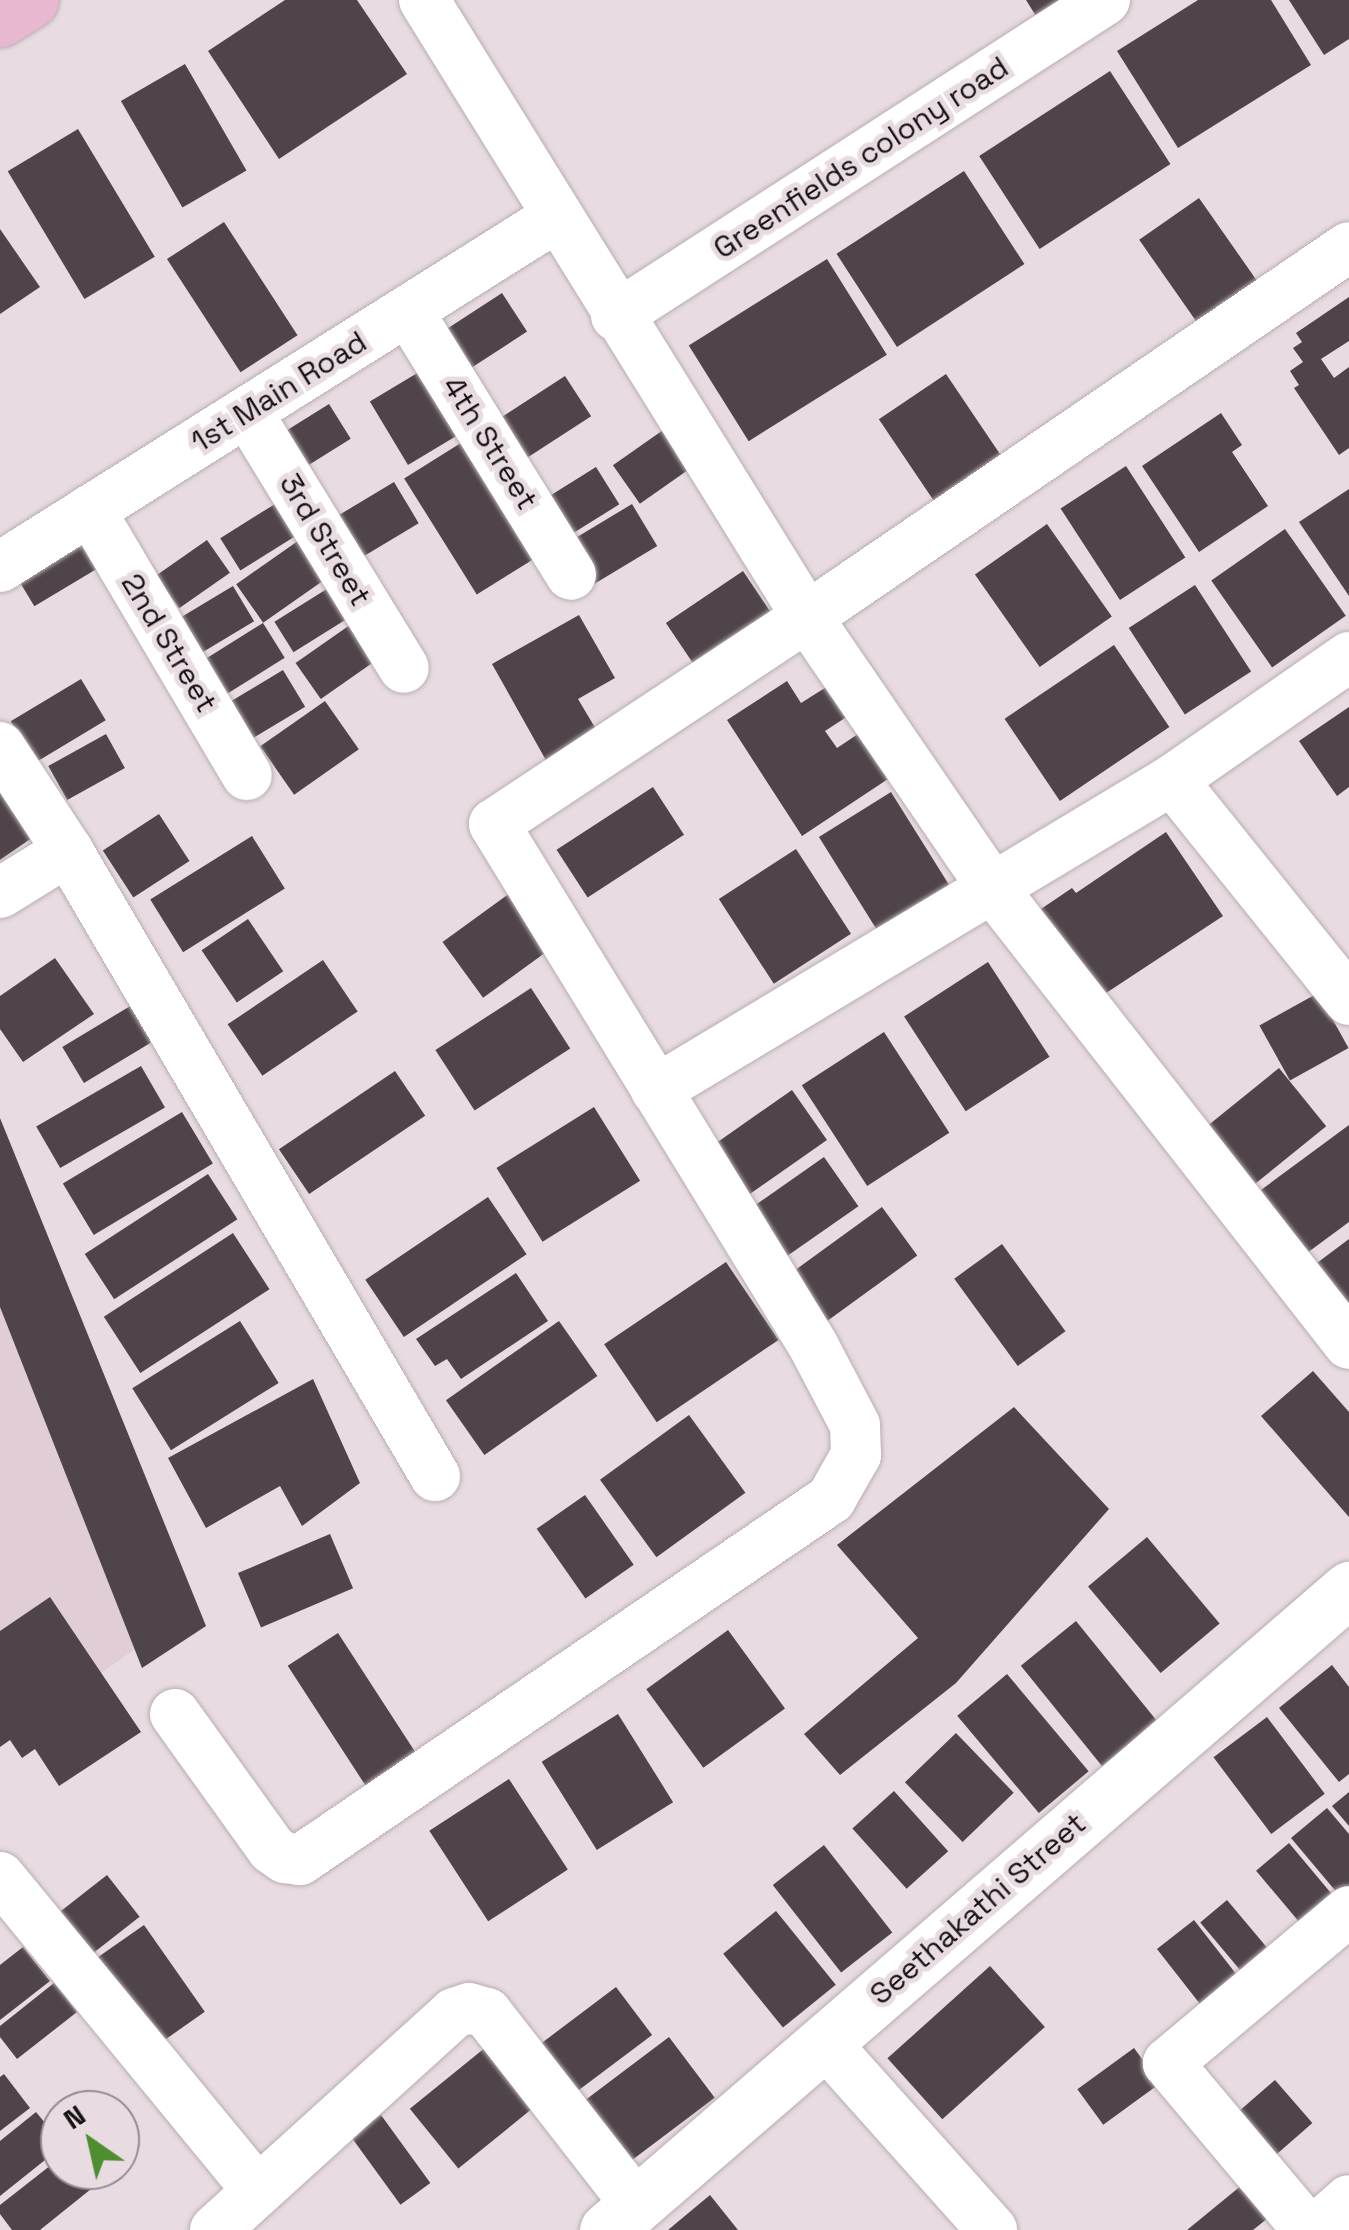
<!DOCTYPE html>
<html>
<head>
<meta charset="utf-8">
<style>
  body { margin:0 }
  #map { position:relative; width:1349px; height:2230px; overflow:hidden; background:#e8dce2; font-family:"Space Grotesk",sans-serif }
  div>[style] { position:absolute }
  [style*='--x'] { left:calc(var(--x)*1px); top:calc(var(--y)*1px); width:calc(var(--w)*1px); rotate:calc(var(--a)*1deg) }
  .built>* { inset:0; background:#e1cdd7 }
  .building>* { inset:0; background:#4e4449; transform-origin:0 0 }
  .roads { filter:drop-shadow(0 0 2px #b9adb3) drop-shadow(0 0 2px #b9adb3) }
  .minor>* { height:50px; margin:-25px; padding:0 25px; transform-origin:25px; border-radius:25px; background:#fff }
  .tertiary>* { height:55px; margin:-27.5px; padding:0 27.5px; transform-origin:27.5px; border-radius:27.5px; background:#fff }
  .primary>* { height:55px; margin:-27.5px; padding:0 27.5px; transform-origin:27.5px; border-radius:27.5px; background:#e8b8d1 }
  span { translate:-50% -50%; white-space:nowrap; text-align:center; line-height:1.15; -webkit-text-stroke:10px #e8dce2; paint-order:stroke }
  .street-label { font-size:30px; color:#161214 }
  .north { position:absolute; left:40px; top:2090px; width:100px; height:100px; box-sizing:border-box; background:#e8dce2; border:2px solid #948b90; border-radius:50%; rotate:326deg; font-size:28px; font-weight:700; line-height:40px; text-align:center; color:#161214 }
  .north::after { content:''; display:block; margin:auto; width:35px; height:45px; background:#4e8e2f; clip-path:polygon(50% 0,100% 100%,50% 72%,0 100%) }
</style>
</head>
<body>
<div id="map">
  <div class="built">
    <div style="clip-path:polygon(0 1226px,167px 1627px,0 1744px)"></div>
  </div>
  <div class="building">
    <div style="clip-path:polygon(285px 0,357px 0,407px 74px,279px 159px,208px 51px)"></div>
    <div style="clip-path:polygon(1026px 0,1079px 0,1041px 24px)"></div>
    <div style="clip-path:polygon(1198px 0,1271px 0,1311px 65px,1178px 148px,1117px 51px)"></div>
    <div style="clip-path:polygon(1289px 0,1349px 0,1349px 39px,1324px 55px)"></div>
    <div style="left:185px;top:64px;width:123px;height:74px;rotate:60deg"></div>
    <div style="left:1110px;top:71px;width:111px;height:156px;rotate:57deg"></div>
    <div style="left:78px;top:129px;width:149px;height:82px;rotate:59deg"></div>
    <div style="left:964px;top:171px;width:111px;height:152px;rotate:57deg"></div>
    <div style="left:1199px;top:198px;width:111px;height:73px;rotate:55deg"></div>
    <div style="left:224px;top:222px;width:135px;height:68px;rotate:57deg"></div>
    <div style="clip-path:polygon(0 229px,40px 287px,0 314px)"></div>
    <div style="left:827px;top:259px;width:113px;height:163px;rotate:58deg"></div>
    <div style="left:502px;top:293px;width:46px;height:76px;rotate:57deg"></div>
    <div style="clip-path:polygon(1349px 297px,1349px 341px,1321px 359px,1334px 378px,1349px 367px,1349px 448px,1339px 455px,1294px 388px,1299px 385px,1290px 371px,1303px 362px,1293px 348px,1302px 342px,1296px 333px)"></div>
    <div style="left:429px;top:366px;width:74px;height:69px;rotate:59deg"></div>
    <div style="left:946px;top:374px;width:104px;height:81px;rotate:56deg"></div>
    <div style="left:565px;top:376px;width:48px;height:80px;rotate:57deg"></div>
    <div style="left:329px;top:404px;width:41px;height:67px;rotate:58deg"></div>
    <div style="clip-path:polygon(1221px 413px,1242px 445px,1232px 452px,1268px 506px,1199px 552px,1142px 466px)"></div>
    <div style="left:676px;top:421px;width:47px;height:77px;rotate:55deg"></div>
    <div style="left:472px;top:436px;width:137px;height:80px;rotate:58deg"></div>
    <div style="left:1126px;top:466px;width:109px;height:78px;rotate:57deg"></div>
    <div style="left:596px;top:467px;width:44px;height:68px;rotate:58deg"></div>
    <div style="left:394px;top:482px;width:48px;height:71px;rotate:59deg"></div>
    <div style="clip-path:polygon(1349px 489px,1349px 596px,1299px 522px)"></div>
    <div style="left:283px;top:499px;width:38px;height:74px;rotate:58deg"></div>
    <div style="left:632px;top:504px;width:49px;height:78px;rotate:59deg"></div>
    <div style="left:1047px;top:524px;width:113px;height:88px;rotate:55deg"></div>
    <div style="left:1285px;top:529px;width:106px;height:90px;rotate:55deg"></div>
    <div style="left:76px;top:530px;width:44px;height:75px;rotate:59deg"></div>
    <div style="left:305px;top:536px;width:47px;height:84px;rotate:55deg"></div>
    <div style="left:207px;top:540px;width:40px;height:62px;rotate:55deg"></div>
    <div style="left:743px;top:571px;width:69px;height:93px;rotate:56deg"></div>
    <div style="left:338px;top:582px;width:36px;height:75px;rotate:58deg"></div>
    <div style="left:1195px;top:585px;width:103px;height:79px;rotate:57deg"></div>
    <div style="left:233px;top:586px;width:41px;height:66px;rotate:59deg"></div>
    <div style="clip-path:polygon(579px 615px,615px 678px,578px 699px,603px 741px,552px 771px,492px 664px)"></div>
    <div style="left:357px;top:620px;width:44px;height:75px;rotate:55deg"></div>
    <div style="left:263px;top:623px;width:41px;height:75px;rotate:58deg"></div>
    <div style="left:1114px;top:645px;width:99px;height:132px;rotate:56deg"></div>
    <div style="left:283px;top:670px;width:43px;height:71px;rotate:59deg"></div>
    <div style="left:81px;top:679px;width:48px;height:82px;rotate:59deg"></div>
    <div style="clip-path:polygon(787px 681px,801px 703px,828px 686px,848px 716px,825px 731px,837px 748px,858px 734px,888px 779px,802px 836px,727px 720px)"></div>
    <div style="left:325px;top:701px;width:59px;height:79px;rotate:55deg"></div>
    <div style="clip-path:polygon(1349px 707px,1349px 787px,1337px 796px,1299px 741px)"></div>
    <div style="left:106px;top:734px;width:39px;height:66px;rotate:61deg"></div>
    <div style="clip-path:polygon(0 769px,42px 831px,0 860px)"></div>
    <div style="left:653px;top:787px;width:57px;height:115px;rotate:57deg"></div>
    <div style="left:891px;top:792px;width:120px;height:85px;rotate:58deg"></div>
    <div style="left:159px;top:814px;width:56px;height:67px;rotate:57deg"></div>
    <div style="clip-path:polygon(1166px 832px,1223px 916px,1097px 999px,1038px 911px,1072px 888px,1076px 893px)"></div>
    <div style="left:252px;top:836px;width:62px;height:120px;rotate:58deg"></div>
    <div style="left:796px;top:849px;width:101px;height:92px;rotate:57deg"></div>
    <div style="left:521px;top:885px;width:69px;height:97px;rotate:54deg"></div>
    <div style="left:248px;top:919px;width:63px;height:56px;rotate:56deg"></div>
    <div style="clip-path:polygon(55px 958px,94px 1014px,23px 1062px,0 1029px,0 996px)"></div>
    <div style="left:323px;top:960px;width:62px;height:115px;rotate:56deg"></div>
    <div style="left:988px;top:962px;width:113px;height:100px;rotate:57deg"></div>
    <div style="left:531px;top:988px;width:72px;height:114px;rotate:57deg"></div>
    <div style="left:1318px;top:993px;width:63px;height:67px;rotate:61deg"></div>
    <div style="left:142px;top:999px;width:42px;height:93px;rotate:59deg"></div>
    <div style="left:884px;top:1032px;width:120px;height:98px;rotate:57deg"></div>
    <div style="left:141px;top:1066px;width:48px;height:121px;rotate:60deg"></div>
    <div style="left:1279px;top:1068px;width:75px;height:95px;rotate:51deg"></div>
    <div style="left:395px;top:1071px;width:54px;height:140px;rotate:56deg"></div>
    <div style="left:792px;top:1090px;width:61px;height:95px;rotate:55deg"></div>
    <div style="left:594px;top:1107px;width:87px;height:115px;rotate:58deg"></div>
    <div style="left:182px;top:1112px;width:60px;height:139px;rotate:59deg"></div>
    <div style="clip-path:polygon(0 1118px,206px 1626px,142px 1668px,0 1307px)"></div>
    <div style="clip-path:polygon(1349px 1125px,1349px 1222px,1307px 1253px,1261px 1190px)"></div>
    <div style="left:824px;top:1157px;width:60px;height:98px;rotate:55deg"></div>
    <div style="left:208px;top:1174px;width:54px;height:147px;rotate:57deg"></div>
    <div style="left:488px;top:1197px;width:69px;height:148px;rotate:56deg"></div>
    <div style="left:882px;top:1207px;width:60px;height:119px;rotate:54deg"></div>
    <div style="left:233px;top:1233px;width:67px;height:154px;rotate:57deg"></div>
    <div style="clip-path:polygon(1349px 1239px,1349px 1306px,1317px 1263px)"></div>
    <div style="left:1002px;top:1244px;width:108px;height:59px;rotate:54deg"></div>
    <div style="left:726px;top:1262px;width:94px;height:147px;rotate:56deg"></div>
    <div style="clip-path:polygon(516px 1273px,548px 1321px,461px 1379px,447px 1359px,435px 1366px,416px 1339px)"></div>
    <div style="left:240px;top:1321px;width:73px;height:127px;rotate:58deg"></div>
    <div style="left:559px;top:1321px;width:67px;height:138px;rotate:55deg"></div>
    <div style="clip-path:polygon(1313px 1371px,1349px 1412px,1349px 1517px,1261px 1416px)"></div>
    <div style="clip-path:polygon(313px 1379px,360px 1483px,302px 1526px,280px 1486px,206px 1528px,168px 1458px)"></div>
    <div style="clip-path:polygon(1014px 1407px,1109px 1509px,956px 1683px,840px 1775px,804px 1734px,918px 1638px,837px 1545px)"></div>
    <div style="left:689px;top:1415px;width:96px;height:110px;rotate:54deg"></div>
    <div style="left:585px;top:1495px;width:85px;height:59px;rotate:55deg"></div>
    <div style="left:330px;top:1534px;width:59px;height:100px;rotate:67deg"></div>
    <div style="left:1147px;top:1537px;width:113px;height:77px;rotate:50deg"></div>
    <div style="clip-path:polygon(50px 1597px,141px 1732px,59px 1786px,35px 1749px,22px 1758px,10px 1740px,0 1747px,0 1631px)"></div>
    <div style="left:1076px;top:1621px;width:129px;height:71px;rotate:51deg"></div>
    <div style="left:728px;top:1630px;width:97px;height:101px;rotate:54deg"></div>
    <div style="left:338px;top:1633px;width:151px;height:60px;rotate:57deg"></div>
    <div style="clip-path:polygon(1332px 1665px,1349px 1687px,1349px 1774px,1339px 1782px,1279px 1708px)"></div>
    <div style="left:1007px;top:1674px;width:127px;height:65px;rotate:50deg"></div>
    <div style="left:618px;top:1714px;width:104px;height:90px;rotate:58deg"></div>
    <div style="left:1267px;top:1717px;width:96px;height:67px;rotate:53deg"></div>
    <div style="left:956px;top:1733px;width:83px;height:71px;rotate:46deg"></div>
    <div style="left:509px;top:1779px;width:108px;height:95px;rotate:57deg"></div>
    <div style="left:894px;top:1791px;width:81px;height:56px;rotate:48deg"></div>
    <div style="clip-path:polygon(1349px 1792px,1349px 1826px,1332px 1806px)"></div>
    <div style="clip-path:polygon(1327px 1808px,1349px 1834px,1349px 1886px,1339px 1895px,1291px 1838px)"></div>
    <div style="left:1289px;top:1843px;width:74px;height:43px;rotate:50deg"></div>
    <div style="left:824px;top:1845px;width:111px;height:65px;rotate:52deg"></div>
    <div style="left:107px;top:1875px;width:53px;height:64px;rotate:52deg"></div>
    <div style="left:1227px;top:1900px;width:67px;height:35px;rotate:50deg"></div>
    <div style="left:776px;top:1911px;width:95px;height:68px;rotate:51deg"></div>
    <div style="left:1194px;top:1920px;width:76px;height:47px;rotate:52deg"></div>
    <div style="left:144px;top:1925px;width:106px;height:62px;rotate:55deg"></div>
    <div style="clip-path:polygon(23px 1947px,50px 1981px,0 2020px,0 1965px)"></div>
    <div style="left:990px;top:1966px;width:82px;height:138px;rotate:48deg"></div>
    <div style="clip-path:polygon(54px 1983px,77px 2012px,17px 2059px,0 2037px,0 2026px)"></div>
    <div style="left:616px;top:1987px;width:60px;height:100px;rotate:53deg"></div>
    <div style="left:669px;top:2037px;width:76px;height:118px;rotate:53deg"></div>
    <div style="left:486px;top:2047px;width:77px;height:98px;rotate:51deg"></div>
    <div style="left:1134px;top:2048px;width:44px;height:70px;rotate:54deg"></div>
    <div style="clip-path:polygon(4px 2074px,30px 2108px,0 2131px,0 2077px)"></div>
    <div style="left:1275px;top:2080px;width:57px;height:52px;rotate:49deg"></div>
    <div style="clip-path:polygon(36px 2112px,60px 2141px,60px 2148px,0 2196px,0 2141px)"></div>
    <div style="left:381px;top:2115px;width:84px;height:37px;rotate:54deg"></div>
    <div style="clip-path:polygon(60px 2158px,60px 2170px,85px 2170px,96px 2185px,40px 2230px,12px 2230px,0 2214px,0 2205px)"></div>
    <div style="clip-path:polygon(1253px 2176px,1279px 2209px,1253px 2230px,1187px 2230px)"></div>
    <div style="clip-path:polygon(710px 2195px,738px 2230px,668px 2230px)"></div>
  </div>
  <div class="roads">
    <div class="minor">
      <div style="--x:424;--y:0;--w:726;--a:58.17"></div>
      <div style="--x:807;--y:617;--w:331;--a:55.6"></div>
      <div style="--x:994;--y:890;--w:576;--a:51.98"></div>
      <div style="--x:408;--y:311;--w:310;--a:58.3"></div>
      <div style="--x:616;--y:316;--w:582;--a:-32.87"></div>
      <div style="--x:247;--y:412;--w:300;--a:58.5"></div>
      <div style="--x:90;--y:510;--w:308;--a:59.4"></div>
      <div style="--x:0;--y:567;--w:659;--a:-32.17"></div>
      <div style="--x:0;--y:747;--w:124;--a:56.8"></div>
      <div style="--x:68;--y:851;--w:725;--a:59.58"></div>
      <div style="--x:1172;--y:780;--w:282;--a:51.2"></div>
      <div style="--x:0;--y:893;--w:80;--a:-31.7"></div>
      <div style="--x:656;--y:1090;--w:602;--a:-31"></div>
      <div style="--x:1172;--y:780;--w:216;--a:-34.8"></div>
      <div style="--x:175;--y:1714;--w:166;--a:54.3"></div>
      <div style="--x:272;--y:1849;--w:16;--a:35"></div>
      <div style="--x:285;--y:1858;--w:15;--a:8"></div>
      <div style="--x:300;--y:1860;--w:642;--a:-34.21"></div>
      <div style="--x:831;--y:1499;--w:51;--a:-60.4"></div>
      <div style="--x:856;--y:1455;--w:30;--a:-92"></div>
      <div style="--x:855;--y:1425;--w:90;--a:-117.7"></div>
      <div style="--x:813;--y:1345;--w:611;--a:-121.48"></div>
      <div style="--x:494;--y:824;--w:375;--a:-33.5"></div>
      <div style="--x:807;--y:617;--w:656;--a:-34.32"></div>
      <div style="--x:0;--y:1877;--w:405;--a:50.6"></div>
      <div style="--x:825;--y:2043;--w:251;--a:48.2"></div>
      <div style="--x:215;--y:2230;--w:323;--a:-42.2"></div>
      <div style="--x:454;--y:2013;--w:16;--a:-18"></div>
      <div style="--x:469;--y:2008;--w:19;--a:16"></div>
      <div style="--x:487;--y:2013;--w:244;--a:52.1"></div>
      <div style="--x:1308;--y:2230;--w:218;--a:-130"></div>
      <div style="--x:1168;--y:2063;--w:236;--a:-40"></div>
      <div style="--x:1315;--y:2230;--w:45;--a:-41.4"></div>
    </div>
    <div class="tertiary">
      <div style="--x:607;--y:2230;--w:981;--a:-40.82"></div>
    </div>
    <div class="primary">
      <div style="--x:0;--y:19;--w:36;--a:-32"></div>
    </div>
  </div>
  <div class="street-label">
    <span style="left:861px;top:158px;rotate:-33deg">Greenfields colony road</span>
    <span style="left:279px;top:392px;rotate:-32deg">1st Main Road</span>
    <span style="left:490px;top:443px;rotate:58deg">4th Street</span>
    <span style="left:325px;top:540px;rotate:59deg">3rd Street</span>
    <span style="left:169px;top:643px;rotate:59deg">2nd Street</span>
    <span style="left:978px;top:1909px;rotate:-41deg">Seethakathi Street</span>
  </div>
  <div class="north">N</div>
</div>
</body>
</html>
